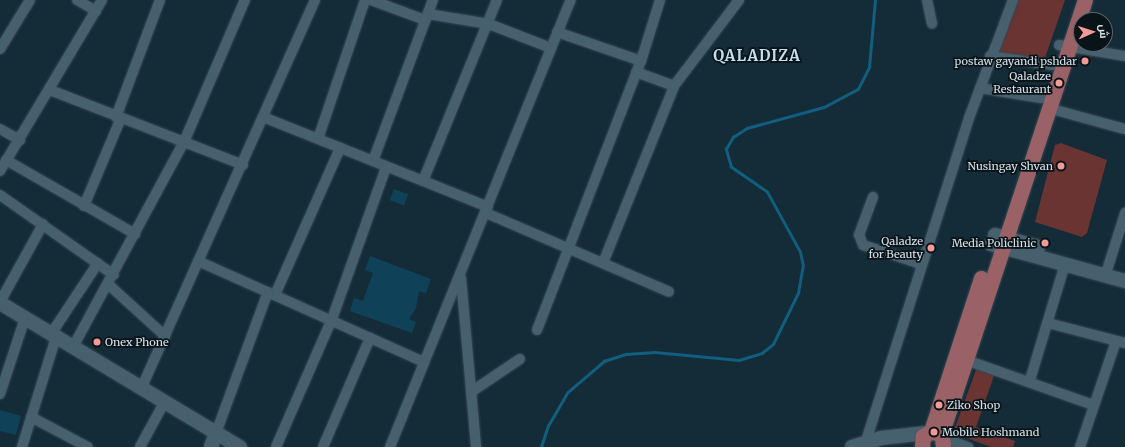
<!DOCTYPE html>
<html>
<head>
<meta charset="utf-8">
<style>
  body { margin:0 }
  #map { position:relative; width:1125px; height:447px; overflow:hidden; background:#142c38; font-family:Merriweather,Cairo,serif }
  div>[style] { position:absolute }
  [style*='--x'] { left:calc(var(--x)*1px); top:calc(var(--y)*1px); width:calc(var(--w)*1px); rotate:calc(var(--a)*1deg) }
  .green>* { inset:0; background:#693432 }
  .stream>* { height:2.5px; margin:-1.25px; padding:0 1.25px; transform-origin:1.25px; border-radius:1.25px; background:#115e7e }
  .building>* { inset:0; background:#0f4259; transform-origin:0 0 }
  .roads { filter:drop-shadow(0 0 1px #374954) drop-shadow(0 0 1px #374954) }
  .street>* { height:10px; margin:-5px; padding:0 5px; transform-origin:5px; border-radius:5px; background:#47606e }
  .secondary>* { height:14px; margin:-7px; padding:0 7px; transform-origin:7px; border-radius:7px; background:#47606e }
  .primary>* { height:15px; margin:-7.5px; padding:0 7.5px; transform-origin:7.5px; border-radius:7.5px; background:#9a6266 }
  .dots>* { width:11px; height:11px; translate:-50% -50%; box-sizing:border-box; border:2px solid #091318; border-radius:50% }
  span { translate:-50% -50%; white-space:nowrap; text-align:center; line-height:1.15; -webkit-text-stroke:3.5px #091318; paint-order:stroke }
  .poi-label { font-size:11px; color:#d3e1e9 }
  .right { translate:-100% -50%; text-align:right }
  .left { translate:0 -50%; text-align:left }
  .district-label { font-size:15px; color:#c4e0f0; font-weight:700; letter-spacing:1px }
  .north { position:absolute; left:1073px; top:12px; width:40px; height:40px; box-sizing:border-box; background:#091318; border:1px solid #5a656c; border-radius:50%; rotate:87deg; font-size:11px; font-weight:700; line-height:16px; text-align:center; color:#d3e1e9 }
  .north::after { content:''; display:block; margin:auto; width:14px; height:18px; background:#f59b97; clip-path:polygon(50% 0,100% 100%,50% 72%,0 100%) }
</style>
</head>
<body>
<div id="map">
  <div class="green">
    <div style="clip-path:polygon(1017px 0,1065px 0,1045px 58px,996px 53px)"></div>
    <div style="clip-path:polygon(1061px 143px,1107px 160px,1087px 233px,1082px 237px,1035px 222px,1055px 145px)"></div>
    <div style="clip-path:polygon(977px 367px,995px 373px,976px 427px,1015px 441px,1013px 447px,991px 447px,953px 433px)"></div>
  </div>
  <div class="stream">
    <div style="--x:541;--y:447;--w:22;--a:-72"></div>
    <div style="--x:548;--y:426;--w:39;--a:-60"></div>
    <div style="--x:568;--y:392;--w:48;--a:-40.7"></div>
    <div style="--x:604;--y:361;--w:23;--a:-18"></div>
    <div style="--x:626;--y:354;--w:29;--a:-4"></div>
    <div style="--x:655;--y:352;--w:84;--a:5.4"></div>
    <div style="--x:739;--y:360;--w:24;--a:-17"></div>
    <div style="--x:762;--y:353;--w:14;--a:-39"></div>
    <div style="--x:773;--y:344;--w:57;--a:-63.9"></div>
    <div style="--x:798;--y:293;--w:27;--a:-80"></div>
    <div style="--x:803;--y:266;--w:14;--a:-102"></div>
    <div style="--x:800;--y:252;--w:68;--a:-118.8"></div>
    <div style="--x:767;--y:192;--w:44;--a:-145.2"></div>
    <div style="--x:731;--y:167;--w:19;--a:-106"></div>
    <div style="--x:726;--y:149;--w:14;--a:-60"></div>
    <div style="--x:733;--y:137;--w:17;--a:-33"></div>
    <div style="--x:747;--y:128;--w:80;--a:-15.3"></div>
    <div style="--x:824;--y:107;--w:38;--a:-28"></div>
    <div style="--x:858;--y:89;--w:25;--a:-63"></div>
    <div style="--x:869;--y:67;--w:67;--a:-84.9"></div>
  </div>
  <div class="building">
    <div style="left:394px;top:189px;width:15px;height:12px;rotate:20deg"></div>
    <div style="clip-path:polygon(370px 256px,431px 279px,426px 293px,419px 291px,416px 308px,409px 319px,416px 322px,412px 333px,350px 311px,354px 298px,363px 301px,373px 273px,365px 270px)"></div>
    <div style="clip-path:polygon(0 410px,21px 416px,16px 435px,0 431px)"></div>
  </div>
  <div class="roads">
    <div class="street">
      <div style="--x:77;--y:0;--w:22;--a:30"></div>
      <div style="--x:371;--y:0;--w:58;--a:20.3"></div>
      <div style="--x:927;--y:0;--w:24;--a:78"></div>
      <div style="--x:428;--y:14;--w:62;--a:9.3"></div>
      <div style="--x:489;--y:24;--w:66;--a:21.2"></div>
      <div style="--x:557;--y:32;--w:89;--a:19"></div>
      <div style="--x:1059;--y:45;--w:67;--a:9.5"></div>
      <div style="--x:0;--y:49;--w:57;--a:-58.5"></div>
      <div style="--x:990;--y:56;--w:63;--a:8.3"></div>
      <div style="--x:636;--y:72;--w:40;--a:20.2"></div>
      <div style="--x:980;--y:88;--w:62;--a:9.3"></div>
      <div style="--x:50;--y:90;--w:207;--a:21.2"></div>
      <div style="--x:1048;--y:108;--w:80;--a:15.3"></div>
      <div style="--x:116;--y:117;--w:125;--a:-69.4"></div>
      <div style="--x:263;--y:117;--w:242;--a:21.8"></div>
      <div style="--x:0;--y:129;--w:23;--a:29"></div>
      <div style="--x:318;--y:139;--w:147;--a:-71.3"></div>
      <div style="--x:6;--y:160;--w:149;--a:29.8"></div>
      <div style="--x:373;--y:161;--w:172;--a:-69.6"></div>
      <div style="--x:0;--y:171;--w:199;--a:-59.2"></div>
      <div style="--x:423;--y:181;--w:196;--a:-67.8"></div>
      <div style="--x:0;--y:195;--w:139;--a:35.1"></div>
      <div style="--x:873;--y:197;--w:40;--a:110.2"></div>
      <div style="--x:859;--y:235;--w:11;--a:68"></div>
      <div style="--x:863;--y:245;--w:61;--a:18.1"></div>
      <div style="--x:84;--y:206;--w:95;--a:-67.2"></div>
      <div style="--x:486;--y:213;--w:199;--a:23.3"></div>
      <div style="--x:198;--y:261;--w:248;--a:24.1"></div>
      <div style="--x:603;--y:263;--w:191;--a:-68.1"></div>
      <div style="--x:674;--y:86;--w:108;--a:-52.9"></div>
      <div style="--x:1108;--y:267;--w:57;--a:-72.5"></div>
      <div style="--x:461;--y:278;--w:170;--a:84.9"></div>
      <div style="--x:109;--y:285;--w:76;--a:42.3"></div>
      <div style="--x:275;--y:295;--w:161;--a:-66.1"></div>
      <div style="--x:0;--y:302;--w:89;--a:-61.1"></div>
      <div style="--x:1048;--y:323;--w:80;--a:14.6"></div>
      <div style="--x:537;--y:330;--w:288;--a:-68.9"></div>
      <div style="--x:641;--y:61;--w:64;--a:-72.7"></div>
      <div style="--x:51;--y:334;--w:85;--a:-56.5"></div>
      <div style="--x:73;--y:347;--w:233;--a:-61.6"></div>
      <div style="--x:184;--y:142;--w:155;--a:-66.8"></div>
      <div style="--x:966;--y:360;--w:135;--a:19.5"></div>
      <div style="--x:1030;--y:380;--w:121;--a:-73.2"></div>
      <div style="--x:141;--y:389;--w:426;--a:-65.9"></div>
      <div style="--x:471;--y:392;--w:59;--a:-34"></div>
      <div style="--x:0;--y:394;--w:80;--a:-71.8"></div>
      <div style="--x:31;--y:417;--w:64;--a:27.8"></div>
      <div style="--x:216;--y:433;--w:150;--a:-69.8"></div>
      <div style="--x:943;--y:438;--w:27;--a:20"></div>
      <div style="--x:865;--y:444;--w:342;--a:-72.3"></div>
      <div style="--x:969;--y:118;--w:126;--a:-69.6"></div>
      <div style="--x:22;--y:447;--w:115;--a:-72.8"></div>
      <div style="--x:140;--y:447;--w:50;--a:-61.4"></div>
      <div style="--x:276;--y:447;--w:140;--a:-66.4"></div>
      <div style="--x:332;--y:319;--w:161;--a:-70.4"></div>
      <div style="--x:323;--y:447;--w:119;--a:-66.7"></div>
      <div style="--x:390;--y:447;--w:482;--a:-68"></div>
      <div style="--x:1080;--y:447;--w:112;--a:-71.2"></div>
    </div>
    <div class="secondary">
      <div style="--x:995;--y:235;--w:45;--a:15.6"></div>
      <div style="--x:991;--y:244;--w:139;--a:15.4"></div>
      <div style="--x:0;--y:303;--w:280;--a:31"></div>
      <div style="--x:211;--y:447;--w:15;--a:-70"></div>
      <div style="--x:852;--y:447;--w:30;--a:-17"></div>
      <div style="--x:881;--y:438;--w:45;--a:-6.3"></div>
    </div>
    <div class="primary">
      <div style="--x:931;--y:431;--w:161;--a:-71.9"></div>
      <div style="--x:941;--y:435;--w:458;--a:-71.7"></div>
      <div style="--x:922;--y:447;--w:11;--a:-85"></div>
      <div style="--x:923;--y:436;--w:11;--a:-27"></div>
      <div style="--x:933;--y:431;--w:10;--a:29"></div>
      <div style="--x:942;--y:436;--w:11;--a:85"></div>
    </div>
  </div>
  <div class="dots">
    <div style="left:1085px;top:61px;background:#f59b97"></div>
    <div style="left:1059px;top:83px;background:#f59b97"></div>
    <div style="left:1061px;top:166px;background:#f59b97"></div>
    <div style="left:1045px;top:243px;background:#f59b97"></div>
    <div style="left:931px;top:248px;background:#f59b97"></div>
    <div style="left:97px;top:342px;background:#f59b97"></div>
    <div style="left:939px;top:405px;background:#f59b97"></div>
    <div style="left:934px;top:432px;background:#f59b97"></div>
  </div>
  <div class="poi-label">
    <span class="right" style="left:1077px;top:61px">postaw gayandi pshdar</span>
    <span class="right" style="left:1051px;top:83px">Qaladze<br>Restaurant</span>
    <span class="right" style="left:1053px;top:166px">Nusingay Shvan</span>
    <span class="right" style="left:923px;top:248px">Qaladze<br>for Beauty</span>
    <span class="right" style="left:1036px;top:243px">Media Policlinic</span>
    <span class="left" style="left:105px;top:342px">Onex Phone</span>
    <span class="left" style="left:947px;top:405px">Ziko Shop</span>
    <span class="left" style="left:942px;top:432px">Mobile Hoshmand</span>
  </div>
  <div class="district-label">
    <span style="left:757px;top:56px">QALADIZA</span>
  </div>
  <div class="north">ش</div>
</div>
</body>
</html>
